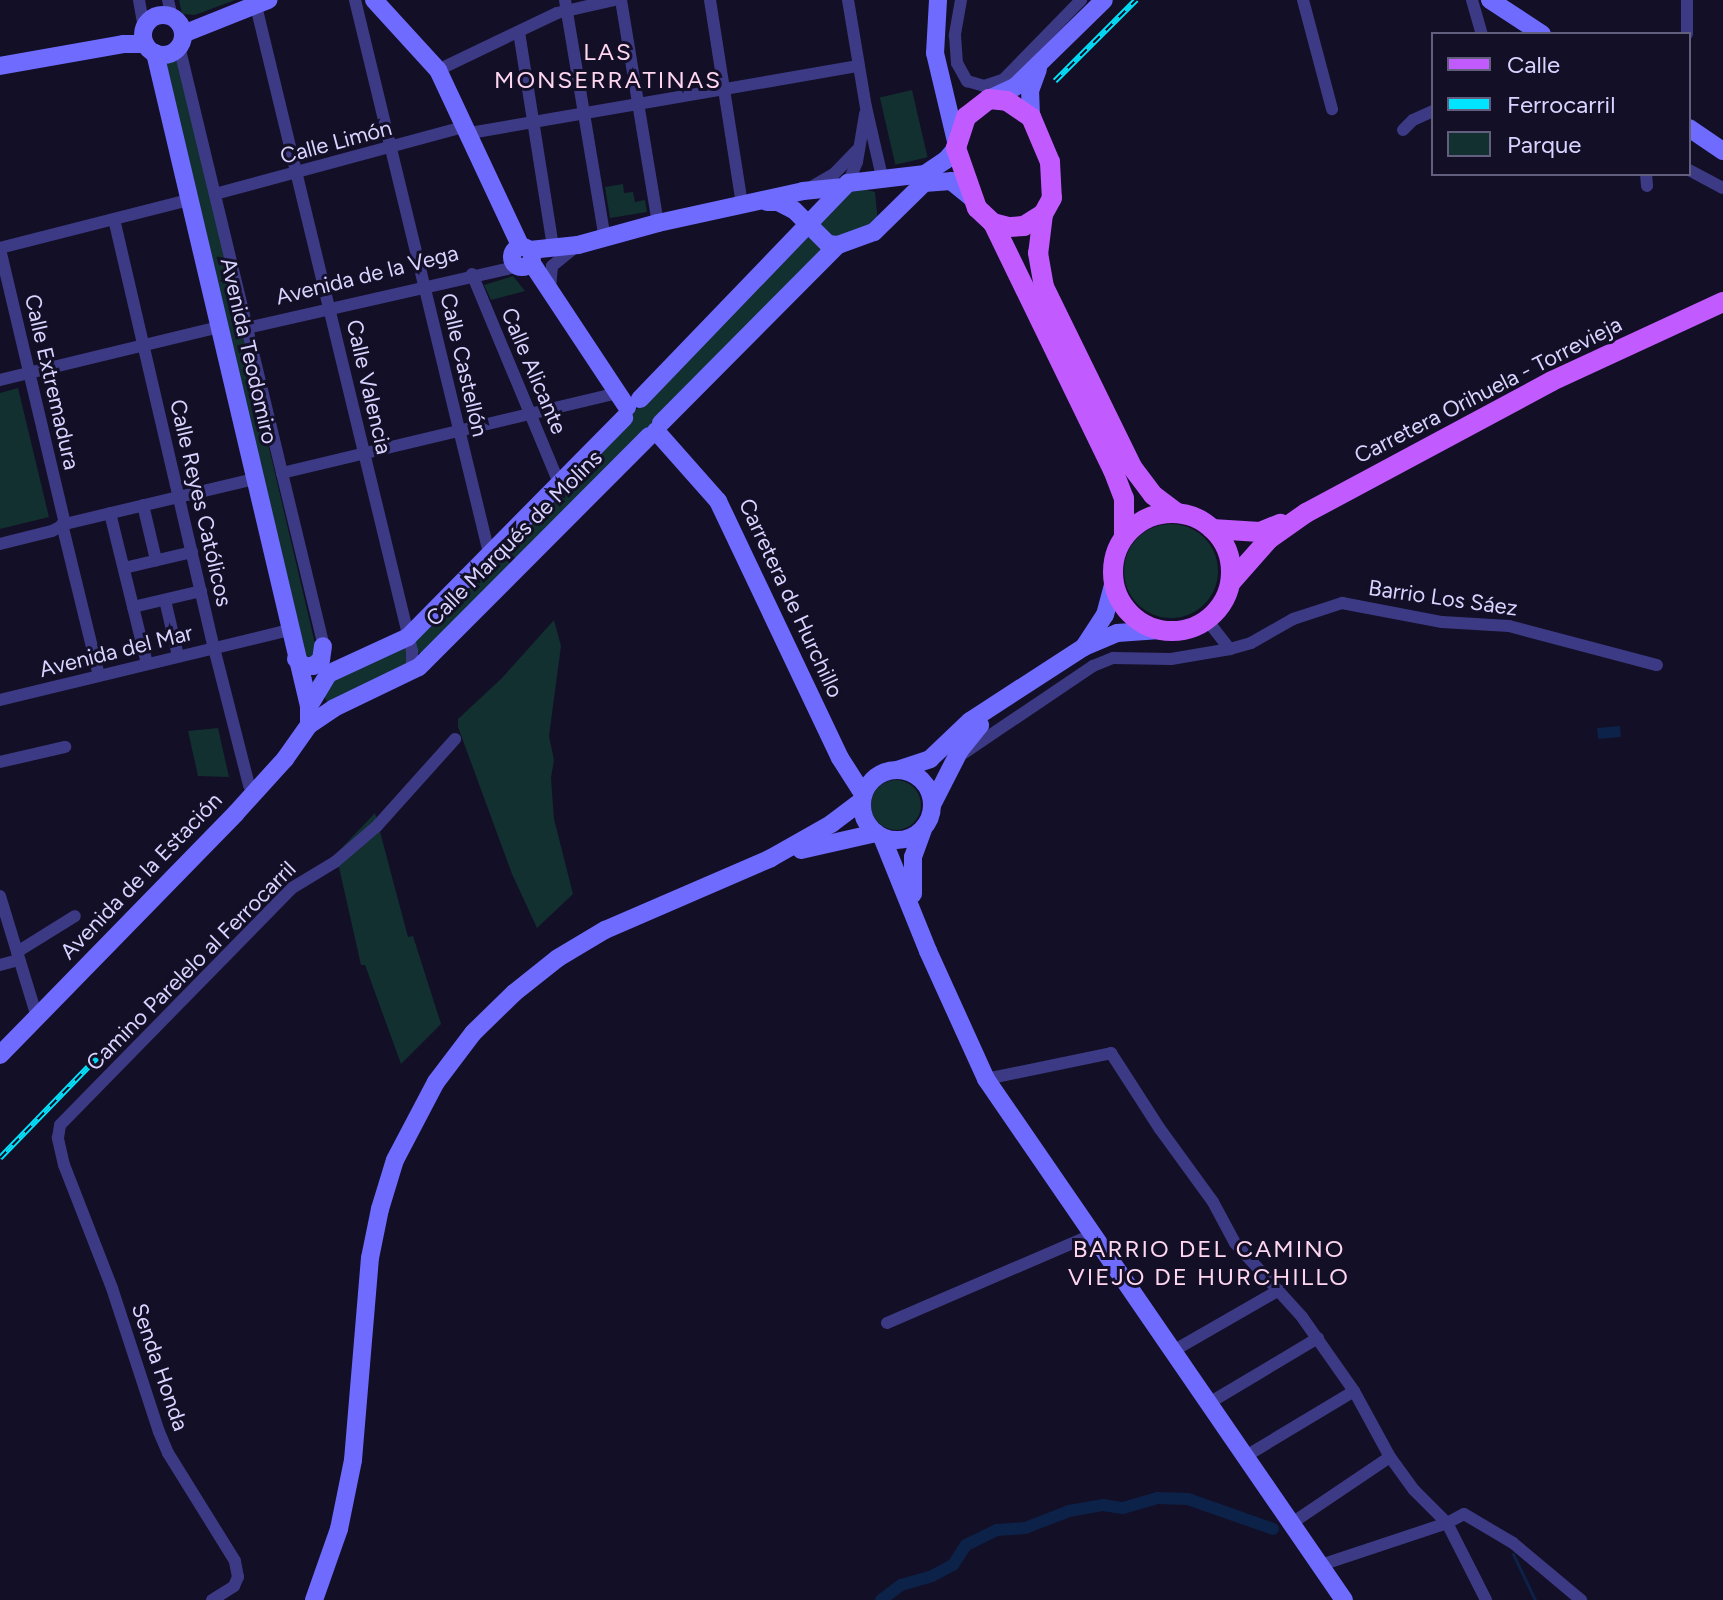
<!DOCTYPE html>
<html>
<head>
<meta charset="utf-8">
<style>
  body { margin:0 }
  #map { position:relative; width:1723px; height:1600px; overflow:hidden; background:#130f26; font-family:Figtree,sans-serif }
  div>[style] { position:absolute }
  [style*='--x'] { left:calc(var(--x)*1px); top:calc(var(--y)*1px); width:calc(var(--w)*1px); rotate:calc(var(--a)*1deg) }
  .green>* { inset:0; background:#12302f; transform-origin:0 0 }
  .round { border-radius:50% }
  .water>* { inset:0; background:#0c2248; transform-origin:0 0 }
  .stream>* { height:3px; margin:-1.5px; padding:0 1.5px; transform-origin:1.5px; border-radius:1.5px; background:#0c2248 }
  .canal>* { height:12px; margin:-6px; padding:0 6px; transform-origin:6px; border-radius:6px; background:#0c2248 }
  .street>* { height:12px; margin:-6px; padding:0 6px; transform-origin:6px; border-radius:6px; background:#3d3a85 }
  .secondary>* { height:18px; margin:-9px; padding:0 9px; transform-origin:9px; border-radius:9px; background:#6f6bff }
  .secondary>.ring { margin:-9px; padding:0; box-sizing:content-box; background:none; border:18px solid #6f6bff; border-radius:50% }
  .primary>* { height:20px; margin:-10px; padding:0 10px; transform-origin:10px; border-radius:10px; background:#c25bff }
  .primary>.ring { margin:-10px; padding:0; box-sizing:content-box; background:none; border:20px solid #c25bff; border-radius:50% }
  .rail>* { height:6px; margin-top:-3px; transform-origin:0; background:repeating-linear-gradient(90deg,#130f26 0 9px,#00e5ff 0 18px); box-sizing:border-box; border-block:2px solid #00e5ff }
  span { translate:-50% -50%; white-space:nowrap; text-align:center; line-height:1.15; -webkit-text-stroke:6px #130f26; paint-order:stroke }
  .street-label { font-size:22px; color:#d9d4ff }
  .neighbourhood-label { font-size:24px; color:#ffd6f0; letter-spacing:2px }
  .legend { position:absolute; left:1431px; top:32px; width:260px; height:144px; box-sizing:border-box; background:#130f26; border:2px solid #625e7d; margin:0; padding:10px 14px; list-style:none; font-size:24px; color:#d9d4ff }
  .legend li { display:flex; align-items:center; gap:16px; height:40px }
  .legend b { width:40px; border:2px solid #625e7d }
</style>
</head>
<body>
<div id="map">
  <div class="green">
    <div style="clip-path:polygon(179px 0,235px 0,195px 15px,182px 14px)"></div>
    <div style="clip-path:polygon(175px 57px,178px 60px,317px 652px,315px 658px,304px 661px,163px 64px,166px 59px)"></div>
    <div style="left:912px;top:90px;width:69px;height:33px;rotate:77deg"></div>
    <div style="clip-path:polygon(623px 184px,624px 193px,633px 192px,635px 202px,645px 200px,647px 212px,610px 218px,605px 187px)"></div>
    <div style="clip-path:polygon(853px 187px,875px 192px,878px 223px,840px 236px,422px 656px,420px 652px,402px 668px,333px 711px,318px 687px,366px 665px,640px 406px)"></div>
    <div style="clip-path:polygon(513px 276px,525px 291px,491px 300px,484px 285px)"></div>
    <div style="clip-path:polygon(18px 388px,49px 517px,0 529px,0 393px)"></div>
    <div class="round" style="left:1124px;top:524px;width:94px;height:94px"></div>
    <div style="clip-path:polygon(554px 620px,561px 646px,549px 736px,554px 760px,551px 778px,554px 819px,573px 894px,537px 928px,512px 874px,458px 727px,458px 719px,502px 678px)"></div>
    <div style="clip-path:polygon(218px 728px,229px 777px,198px 776px,188px 731px)"></div>
    <div class="round" style="left:871px;top:780px;width:50px;height:50px"></div>
    <div style="clip-path:polygon(375px 813px,408px 937px,413px 936px,441px 1024px,401px 1064px,365px 965px,361px 965px,336px 854px)"></div>
  </div>
  <div class="water">
    <div style="left:1620px;top:726px;width:11px;height:23px;rotate:85deg"></div>
  </div>
  <div class="stream">
    <div style="--x:1513;--y:1554;--w:51;--a:64.4"></div>
  </div>
  <div class="canal">
    <div style="--x:881;--y:1600;--w:25;--a:-37"></div>
    <div style="--x:901;--y:1585;--w:32;--a:-16"></div>
    <div style="--x:932;--y:1576;--w:24;--a:-28"></div>
    <div style="--x:953;--y:1565;--w:24;--a:-57"></div>
    <div style="--x:966;--y:1545;--w:34;--a:-26"></div>
    <div style="--x:997;--y:1530;--w:28;--a:-4"></div>
    <div style="--x:1025;--y:1528;--w:47;--a:-21.1"></div>
    <div style="--x:1069;--y:1511;--w:35;--a:-10"></div>
    <div style="--x:1103;--y:1505;--w:20;--a:9"></div>
    <div style="--x:1123;--y:1508;--w:35;--a:-16"></div>
    <div style="--x:1157;--y:1498;--w:31;--a:2"></div>
    <div style="--x:1188;--y:1499;--w:90;--a:19.4"></div>
  </div>
  <div class="street">
    <div style="--x:139;--y:0;--w:27;--a:80"></div>
    <div style="--x:168;--y:0;--w:17;--a:77"></div>
    <div style="--x:355;--y:0;--w:569;--a:76.38"></div>
    <div style="--x:565;--y:0;--w:241;--a:80.5"></div>
    <div style="--x:621;--y:0;--w:226;--a:80.6"></div>
    <div style="--x:710;--y:0;--w:207;--a:81.1"></div>
    <div style="--x:848;--y:0;--w:109;--a:80.5"></div>
    <div style="--x:866;--y:107;--w:76;--a:77.1"></div>
    <div style="--x:961;--y:0;--w:36;--a:100"></div>
    <div style="--x:955;--y:35;--w:28;--a:86"></div>
    <div style="--x:957;--y:63;--w:21;--a:61"></div>
    <div style="--x:967;--y:81;--w:18;--a:16"></div>
    <div style="--x:984;--y:86;--w:20;--a:-18"></div>
    <div style="--x:1003;--y:80;--w:112;--a:-45.7"></div>
    <div style="--x:1303;--y:0;--w:113;--a:75.1"></div>
    <div style="--x:1472;--y:0;--w:35;--a:74"></div>
    <div style="--x:256;--y:6;--w:664;--a:76.4"></div>
    <div style="--x:412;--y:651;--w:22;--a:90"></div>
    <div style="--x:519;--y:32;--w:218;--a:81"></div>
    <div style="--x:1687;--y:34;--w:34;--a:-90"></div>
    <div style="--x:179;--y:46;--w:622;--a:76.43"></div>
    <div style="--x:438;--y:70;--w:132;--a:-25.6"></div>
    <div style="--x:557;--y:13;--w:58;--a:-12.8"></div>
    <div style="--x:1403;--y:130;--w:14;--a:-45"></div>
    <div style="--x:1413;--y:120;--w:22;--a:-24"></div>
    <div style="--x:470;--y:133;--w:394;--a:-9.8"></div>
    <div style="--x:1689;--y:170;--w:38;--a:28"></div>
    <div style="--x:1646;--y:174;--w:12;--a:85"></div>
    <div style="--x:848;--y:183;--w:23;--a:-67"></div>
    <div style="--x:857;--y:162;--w:49;--a:-80.5"></div>
    <div style="--x:813;--y:186;--w:24;--a:-30"></div>
    <div style="--x:834;--y:174;--w:33;--a:-46"></div>
    <div style="--x:215;--y:194;--w:261;--a:-15.1"></div>
    <div style="--x:114;--y:219;--w:441;--a:76.9"></div>
    <div style="--x:214;--y:648;--w:141;--a:75.7"></div>
    <div style="--x:249;--y:785;--w:10;--a:61"></div>
    <div style="--x:0;--y:248;--w:195;--a:-14.3"></div>
    <div style="--x:0;--y:249;--w:283;--a:76.7"></div>
    <div style="--x:472;--y:274;--w:226;--a:67.4"></div>
    <div style="--x:550;--y:289;--w:23;--a:-85"></div>
    <div style="--x:552;--y:266;--w:28;--a:-39"></div>
    <div style="--x:247;--y:328;--w:279;--a:-12.8"></div>
    <div style="--x:0;--y:380;--w:225;--a:-13.6"></div>
    <div style="--x:282;--y:473;--w:344;--a:-13.4"></div>
    <div style="--x:143;--y:505;--w:57;--a:76.7"></div>
    <div style="--x:110;--y:513;--w:155;--a:76.2"></div>
    <div style="--x:62;--y:524;--w:156;--a:76.3"></div>
    <div style="--x:0;--y:544;--w:54;--a:-14"></div>
    <div style="--x:52;--y:531;--w:15;--a:-28"></div>
    <div style="--x:65;--y:524;--w:194;--a:-13.4"></div>
    <div style="--x:124;--y:568;--w:70;--a:-13.2"></div>
    <div style="--x:165;--y:600;--w:57;--a:76.9"></div>
    <div style="--x:133;--y:607;--w:70;--a:-13.2"></div>
    <div style="--x:1207;--y:620;--w:37;--a:52"></div>
    <div style="--x:0;--y:700;--w:297;--a:-13.6"></div>
    <div style="--x:964;--y:753;--w:156;--a:-34"></div>
    <div style="--x:1093;--y:666;--w:22;--a:-22"></div>
    <div style="--x:1113;--y:658;--w:58;--a:1"></div>
    <div style="--x:1171;--y:659;--w:60;--a:-9.6"></div>
    <div style="--x:1230;--y:649;--w:22;--a:-16"></div>
    <div style="--x:1251;--y:643;--w:48;--a:-29.7"></div>
    <div style="--x:1293;--y:619;--w:52;--a:-18.1"></div>
    <div style="--x:1342;--y:603;--w:102;--a:10.8"></div>
    <div style="--x:1442;--y:622;--w:67;--a:3.4"></div>
    <div style="--x:1509;--y:626;--w:153;--a:14.8"></div>
    <div style="--x:0;--y:762;--w:67;--a:-13"></div>
    <div style="--x:0;--y:896;--w:127;--a:73"></div>
    <div style="--x:17;--y:952;--w:68;--a:-31.8"></div>
    <div style="--x:0;--y:965;--w:20;--a:-15"></div>
    <div style="--x:986;--y:1079;--w:128;--a:-11.7"></div>
    <div style="--x:1111;--y:1053;--w:90;--a:57.2"></div>
    <div style="--x:1160;--y:1129;--w:90;--a:54"></div>
    <div style="--x:1213;--y:1202;--w:47;--a:61.8"></div>
    <div style="--x:1235;--y:1243;--w:100;--a:47.8"></div>
    <div style="--x:1302;--y:1317;--w:90;--a:54.9"></div>
    <div style="--x:1354;--y:1391;--w:75;--a:61.4"></div>
    <div style="--x:1390;--y:1457;--w:41;--a:54"></div>
    <div style="--x:1414;--y:1490;--w:47;--a:45"></div>
    <div style="--x:1447;--y:1523;--w:86;--a:63.1"></div>
    <div style="--x:887;--y:1323;--w:225;--a:-23.3"></div>
    <div style="--x:1173;--y:1351;--w:122;--a:-29.9"></div>
    <div style="--x:1209;--y:1403;--w:127;--a:-30.8"></div>
    <div style="--x:1246;--y:1456;--w:126;--a:-31"></div>
    <div style="--x:1292;--y:1523;--w:118;--a:-34"></div>
    <div style="--x:1321;--y:1565;--w:133;--a:-18.4"></div>
    <div style="--x:1447;--y:1523;--w:19;--a:-28"></div>
    <div style="--x:1464;--y:1514;--w:57;--a:30.6"></div>
    <div style="--x:1513;--y:1543;--w:89;--a:40"></div>
    <div style="--x:212;--y:1600;--w:26;--a:-32"></div>
    <div style="--x:234;--y:1586;--w:10;--a:-66"></div>
    <div style="--x:238;--y:1577;--w:16;--a:-101"></div>
    <div style="--x:235;--y:1561;--w:127;--a:-121.8"></div>
    <div style="--x:168;--y:1453;--w:23;--a:-113"></div>
    <div style="--x:159;--y:1432;--w:151;--a:-108.1"></div>
    <div style="--x:112;--y:1288;--w:132;--a:-111.3"></div>
    <div style="--x:64;--y:1165;--w:28;--a:-103"></div>
    <div style="--x:58;--y:1138;--w:13;--a:-81"></div>
    <div style="--x:60;--y:1125;--w:332;--a:-45.6"></div>
    <div style="--x:292;--y:888;--w:50;--a:-31.2"></div>
    <div style="--x:335;--y:862;--w:55;--a:-40.6"></div>
    <div style="--x:377;--y:826;--w:117;--a:-48.1"></div>
  </div>
  <div class="secondary">
    <div style="--x:374;--y:0;--w:95;--a:47.6"></div>
    <div style="--x:438;--y:70;--w:195;--a:64.9"></div>
    <div style="--x:938;--y:0;--w:53;--a:93.2"></div>
    <div style="--x:935;--y:53;--w:90;--a:76.6"></div>
    <div style="--x:1490;--y:0;--w:62;--a:33.2"></div>
    <div class="ring" style="left:143px;top:15px;width:22px;height:22px"></div>
    <div style="--x:183;--y:34;--w:92;--a:-21.8"></div>
    <div style="--x:155;--y:53;--w:671;--a:76.73"></div>
    <div style="--x:309;--y:706;--w:19;--a:90"></div>
    <div style="--x:0;--y:66;--w:125;--a:-10.1"></div>
    <div style="--x:123;--y:44;--w:22;--a:0"></div>
    <div style="--x:989;--y:99;--w:29;--a:-25"></div>
    <div style="--x:1015;--y:87;--w:124;--a:-44.3"></div>
    <div style="--x:1031;--y:117;--w:26;--a:-92"></div>
    <div style="--x:1030;--y:91;--w:23;--a:-70"></div>
    <div style="--x:1689;--y:128;--w:41;--a:34.1"></div>
    <div style="--x:767;--y:202;--w:11;--a:0"></div>
    <div style="--x:778;--y:202;--w:18;--a:27"></div>
    <div style="--x:794;--y:210;--w:48;--a:45"></div>
    <div style="--x:828;--y:244;--w:10;--a:6"></div>
    <div class="ring" style="left:512px;top:247px;width:2px;height:2px"></div>
    <div style="--x:530;--y:250;--w:48;--a:-5.9"></div>
    <div style="--x:578;--y:245;--w:83;--a:-15.4"></div>
    <div style="--x:658;--y:223;--w:148;--a:-12.4"></div>
    <div style="--x:803;--y:191;--w:41;--a:-5.6"></div>
    <div style="--x:531;--y:262;--w:174;--a:56.5"></div>
    <div style="--x:640;--y:399;--w:300;--a:-46.1"></div>
    <div style="--x:848;--y:183;--w:78;--a:-6.7"></div>
    <div style="--x:925;--y:174;--w:25;--a:-34"></div>
    <div style="--x:946;--y:160;--w:16;--a:-50"></div>
    <div style="--x:661;--y:423;--w:251;--a:-45.2"></div>
    <div style="--x:838;--y:245;--w:38;--a:-20"></div>
    <div style="--x:874;--y:232;--w:70;--a:-44.4"></div>
    <div style="--x:924;--y:183;--w:27;--a:-4"></div>
    <div style="--x:951;--y:181;--w:27;--a:39"></div>
    <div style="--x:656;--y:431;--w:94;--a:48.5"></div>
    <div style="--x:718;--y:501;--w:284;--a:64.6"></div>
    <div style="--x:840;--y:758;--w:43;--a:57.4"></div>
    <div style="--x:1084;--y:647;--w:38;--a:-57"></div>
    <div style="--x:1105;--y:615;--w:34;--a:-75"></div>
    <div style="--x:296;--y:659;--w:11;--a:41"></div>
    <div style="--x:304;--y:666;--w:9;--a:0"></div>
    <div style="--x:313;--y:666;--w:10;--a:-37"></div>
    <div style="--x:321;--y:660;--w:14;--a:-82"></div>
    <div style="--x:309;--y:706;--w:37;--a:-59"></div>
    <div style="--x:328;--y:674;--w:88;--a:-24.8"></div>
    <div style="--x:408;--y:637;--w:308;--a:-45.4"></div>
    <div style="--x:897;--y:770;--w:35;--a:-18"></div>
    <div style="--x:930;--y:759;--w:55;--a:-43.5"></div>
    <div style="--x:970;--y:721;--w:136;--a:-33"></div>
    <div style="--x:1084;--y:647;--w:36;--a:-23"></div>
    <div style="--x:1117;--y:633;--w:43;--a:-4"></div>
    <div class="ring" style="left:862px;top:770px;width:52px;height:52px"></div>
    <div style="--x:932;--y:805;--w:62;--a:-63"></div>
    <div style="--x:960;--y:750;--w:32;--a:-51"></div>
    <div style="--x:882;--y:837;--w:123;--a:68"></div>
    <div style="--x:928;--y:951;--w:141;--a:65.6"></div>
    <div style="--x:986;--y:1079;--w:632;--a:55.51"></div>
    <div style="--x:801;--y:850;--w:77;--a:-12.8"></div>
    <div style="--x:913;--y:894;--w:37;--a:-90"></div>
    <div style="--x:913;--y:857;--w:29;--a:-70"></div>
    <div style="--x:0;--y:1055;--w:338;--a:-45.7"></div>
    <div style="--x:236;--y:813;--w:73;--a:-47.8"></div>
    <div style="--x:285;--y:759;--w:42;--a:-54.8"></div>
    <div style="--x:309;--y:725;--w:30;--a:-34"></div>
    <div style="--x:334;--y:708;--w:94;--a:-25.8"></div>
    <div style="--x:419;--y:667;--w:326;--a:-45.1"></div>
    <div style="--x:314;--y:1600;--w:75;--a:-70.6"></div>
    <div style="--x:339;--y:1529;--w:70;--a:-78.5"></div>
    <div style="--x:353;--y:1460;--w:203;--a:-85.2"></div>
    <div style="--x:370;--y:1258;--w:50;--a:-78.5"></div>
    <div style="--x:380;--y:1209;--w:51;--a:-73"></div>
    <div style="--x:395;--y:1160;--w:88;--a:-62.3"></div>
    <div style="--x:436;--y:1082;--w:61;--a:-52.9"></div>
    <div style="--x:473;--y:1033;--w:57;--a:-44.3"></div>
    <div style="--x:514;--y:993;--w:56;--a:-38.5"></div>
    <div style="--x:558;--y:958;--w:55;--a:-30.8"></div>
    <div style="--x:605;--y:930;--w:181;--a:-23.4"></div>
    <div style="--x:771;--y:858;--w:69;--a:-29.5"></div>
    <div style="--x:831;--y:824;--w:39;--a:-37"></div>
  </div>
  <div class="primary">
    <div style="--x:989;--y:99;--w:18;--a:6"></div>
    <div style="--x:1007;--y:101;--w:29;--a:34"></div>
    <div style="--x:1031;--y:117;--w:49;--a:67.1"></div>
    <div style="--x:1050;--y:162;--w:36;--a:87"></div>
    <div style="--x:1052;--y:198;--w:18;--a:119"></div>
    <div style="--x:1043;--y:214;--w:22;--a:148"></div>
    <div style="--x:1024;--y:226;--w:16;--a:176"></div>
    <div style="--x:1008;--y:227;--w:16;--a:-165"></div>
    <div style="--x:993;--y:223;--w:22;--a:-137"></div>
    <div style="--x:977;--y:208;--w:64;--a:-109.3"></div>
    <div style="--x:956;--y:148;--w:33;--a:-72"></div>
    <div style="--x:966;--y:117;--w:29;--a:-38"></div>
    <div style="--x:1043;--y:214;--w:39;--a:97"></div>
    <div style="--x:1038;--y:253;--w:35;--a:80"></div>
    <div style="--x:1044;--y:287;--w:200;--a:63.9"></div>
    <div style="--x:1132;--y:467;--w:35;--a:53"></div>
    <div style="--x:1153;--y:495;--w:30;--a:37"></div>
    <div style="--x:993;--y:223;--w:275;--a:64.1"></div>
    <div style="--x:1113;--y:470;--w:30;--a:69"></div>
    <div style="--x:1124;--y:498;--w:39;--a:90"></div>
    <div class="ring" style="left:1113px;top:513px;width:98px;height:98px"></div>
    <div style="--x:1212;--y:529;--w:48;--a:3.6"></div>
    <div style="--x:1260;--y:532;--w:22;--a:-22"></div>
    <div style="--x:1231;--y:582;--w:57;--a:-48.5"></div>
    <div style="--x:1269;--y:539;--w:45;--a:-35.1"></div>
    <div style="--x:1306;--y:513;--w:279;--a:-28.2"></div>
    <div style="--x:1552;--y:381;--w:188;--a:-24.8"></div>
  </div>
  <div class="rail">
    <div style="--x:1055;--y:81;--w:115;--a:-45"></div>
    <div style="--x:0;--y:1158;--w:142;--a:-45.9"></div>
  </div>
  <div class="street-label">
    <span style="left:336px;top:142px;rotate:-15deg">Calle Limón</span>
    <span style="left:367px;top:275px;rotate:-14deg">Avenida de la Vega</span>
    <span style="left:249px;top:351px;rotate:77deg">Avenida Teodomiro</span>
    <span style="left:464px;top:365px;rotate:77deg">Calle Castellón</span>
    <span style="left:534px;top:371px;rotate:67deg">Calle Alicante</span>
    <span style="left:52px;top:382px;rotate:77deg">Calle Extremadura</span>
    <span style="left:369px;top:387px;rotate:77deg">Calle Valencia</span>
    <span style="left:1488px;top:390px;rotate:-27deg">Carretera Orihuela - Torrevieja</span>
    <span style="left:201px;top:503px;rotate:77deg">Calle Reyes Católicos</span>
    <span style="left:514px;top:538px;rotate:-45deg">Calle Marqués de Molins</span>
    <span style="left:791px;top:598px;rotate:65deg">Carretera de Hurchillo</span>
    <span style="left:1443px;top:598px;rotate:8deg">Barrio Los Sáez</span>
    <span style="left:116px;top:651px;rotate:-14deg">Avenida del Mar</span>
    <span style="left:141px;top:876px;rotate:-46deg">Avenida de la Estación</span>
    <span style="left:191px;top:966px;rotate:-45deg">Camino Parelelo al Ferrocarril</span>
    <span style="left:160px;top:1367px;rotate:71deg">Senda Honda</span>
  </div>
  <div class="neighbourhood-label">
    <span style="left:608px;top:66px">LAS<br>MONSERRATINAS</span>
    <span style="left:1209px;top:1263px">BARRIO DEL CAMINO<br>VIEJO DE HURCHILLO</span>
  </div>
  <ul class="legend">
  <li><b style="height:10px;background:#c25bff"></b>Calle</li>
  <li><b style="height:10px;background:#00e5ff"></b>Ferrocarril</li>
  <li><b style="height:22px;background:#12302f"></b>Parque</li>
  </ul>
</div>
</body>
</html>
